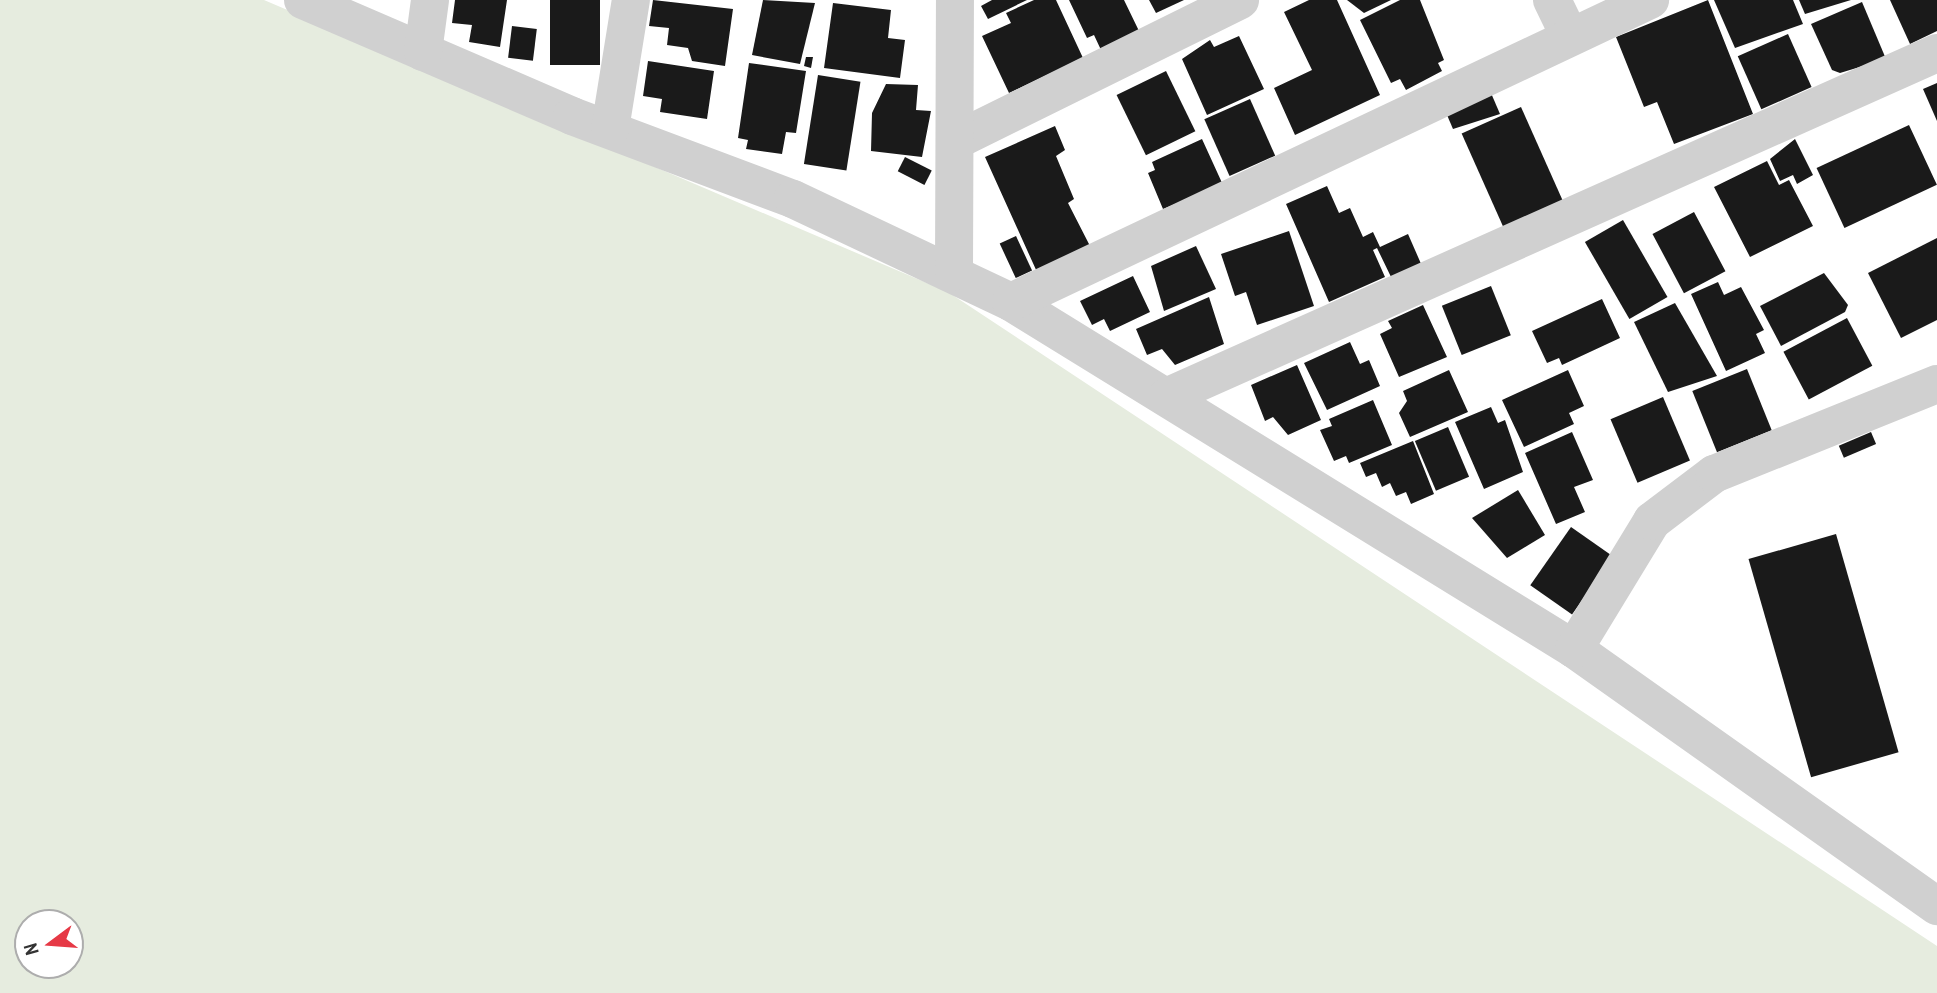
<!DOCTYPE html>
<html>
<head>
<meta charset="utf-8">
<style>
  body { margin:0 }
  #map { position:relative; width:1937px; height:993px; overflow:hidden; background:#fff; font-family:"Archivo Narrow",sans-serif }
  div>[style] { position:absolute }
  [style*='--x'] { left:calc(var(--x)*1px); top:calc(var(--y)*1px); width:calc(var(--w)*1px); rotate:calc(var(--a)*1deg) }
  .green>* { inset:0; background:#e6ecdf }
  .building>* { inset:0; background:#1a1a1a; transform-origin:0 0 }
  .minor>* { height:38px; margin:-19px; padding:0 19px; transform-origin:19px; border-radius:19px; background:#d0d0d0 }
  span { translate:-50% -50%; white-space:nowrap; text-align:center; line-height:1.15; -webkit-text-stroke:7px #fff; paint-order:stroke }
  .north { position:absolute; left:14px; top:909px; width:70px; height:70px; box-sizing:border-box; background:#fff; border:2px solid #adadad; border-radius:50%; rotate:254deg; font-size:19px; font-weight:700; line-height:28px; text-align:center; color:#333 }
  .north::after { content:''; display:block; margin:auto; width:24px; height:32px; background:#e63946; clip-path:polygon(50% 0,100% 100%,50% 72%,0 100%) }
</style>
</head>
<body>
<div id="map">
  <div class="green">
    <div style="clip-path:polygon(evenodd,0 0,264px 0,948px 292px,1937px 946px,1937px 993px,0 993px,0 0,28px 923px,70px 923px,70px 965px,28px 965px,28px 923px)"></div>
  </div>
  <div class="building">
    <div style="clip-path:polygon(455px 0,507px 0,500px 47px,469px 42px,472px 25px,452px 23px)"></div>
    <div style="left:550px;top:0;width:50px;height:65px"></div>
    <div style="clip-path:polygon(653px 0,733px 9px,725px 66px,692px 61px,688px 48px,667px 45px,669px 28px,649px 26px)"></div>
    <div style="clip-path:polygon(763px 0,815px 3px,800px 64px,752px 55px)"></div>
    <div style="clip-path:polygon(992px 0,1027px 0,988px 19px,981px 6px)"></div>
    <div style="clip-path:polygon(1034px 0,1056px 0,1083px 58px,1009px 93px,982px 36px,1011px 23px,1006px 13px)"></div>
    <div style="clip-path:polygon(1069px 0,1124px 0,1139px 31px,1101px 50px,1094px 35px,1087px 38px)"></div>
    <div style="clip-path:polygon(1149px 0,1184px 0,1156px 13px)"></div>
    <div style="clip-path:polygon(1309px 0,1337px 0,1380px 95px,1295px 135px,1274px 88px,1312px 70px,1284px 12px)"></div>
    <div style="clip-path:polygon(1347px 0,1391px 0,1364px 13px)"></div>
    <div style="clip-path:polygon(1400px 0,1420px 0,1444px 60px,1438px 63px,1442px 71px,1406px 90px,1400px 79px,1391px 83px,1360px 20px)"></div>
    <div style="clip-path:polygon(1708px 0,1753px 114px,1674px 144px,1657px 102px,1644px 107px,1616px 37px)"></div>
    <div style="clip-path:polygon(1714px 0,1793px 0,1803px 24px,1735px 48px)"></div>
    <div style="clip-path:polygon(1799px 0,1851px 0,1805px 14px)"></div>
    <div style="clip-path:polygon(1890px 0,1937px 0,1937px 31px,1910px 44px)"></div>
    <div style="clip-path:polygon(1862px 2px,1886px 59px,1840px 73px,1832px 70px,1811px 24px)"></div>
    <div style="clip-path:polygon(833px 3px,891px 10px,888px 38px,905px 40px,900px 78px,824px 68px)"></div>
    <div style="left:512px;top:26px;width:25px;height:32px;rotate:7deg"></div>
    <div style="left:1788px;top:34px;width:58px;height:55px;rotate:66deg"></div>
    <div style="clip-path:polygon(1239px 36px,1264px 89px,1207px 115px,1182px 59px,1210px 40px,1214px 47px)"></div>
    <div style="clip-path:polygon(806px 57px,813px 57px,811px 68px,804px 66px)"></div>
    <div style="clip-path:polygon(648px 61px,714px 71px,707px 119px,660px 112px,662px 99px,643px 96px)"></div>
    <div style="clip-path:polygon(749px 63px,806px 71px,796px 133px,786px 132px,782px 154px,746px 149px,748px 140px,738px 138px)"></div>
    <div style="left:1166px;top:71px;width:67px;height:55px;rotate:64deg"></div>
    <div style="left:818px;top:75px;width:43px;height:90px;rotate:9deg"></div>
    <div style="clip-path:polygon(1937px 83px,1937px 121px,1923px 89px)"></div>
    <div style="clip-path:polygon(886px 84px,918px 85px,916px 110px,931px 111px,922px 157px,871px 151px,872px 113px)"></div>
    <div style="clip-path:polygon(1491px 93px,1500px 114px,1453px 129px,1447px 115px)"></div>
    <div style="left:1250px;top:99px;width:62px;height:50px;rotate:66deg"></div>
    <div style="left:1521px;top:107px;width:103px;height:65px;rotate:66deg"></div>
    <div style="left:1909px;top:125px;width:66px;height:102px;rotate:65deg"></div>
    <div style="clip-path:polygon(1055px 126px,1065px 150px,1056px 156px,1074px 199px,1068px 203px,1090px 246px,1037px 272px,985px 157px)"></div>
    <div style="clip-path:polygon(1202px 139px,1223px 185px,1163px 209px,1148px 173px,1155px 170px,1152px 162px)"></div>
    <div style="clip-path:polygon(1795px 139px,1813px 175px,1797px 184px,1793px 175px,1780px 181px,1770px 159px)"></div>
    <div style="left:905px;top:157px;width:30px;height:16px;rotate:27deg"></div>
    <div style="clip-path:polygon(1767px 161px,1779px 185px,1789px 180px,1813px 226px,1750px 257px,1714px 187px)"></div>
    <div style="clip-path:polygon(1327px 186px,1339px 213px,1350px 208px,1363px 237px,1373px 232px,1380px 247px,1408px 234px,1422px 266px,1392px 279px,1377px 248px,1373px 250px,1385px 277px,1329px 302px,1286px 204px)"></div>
    <div style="left:1694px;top:212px;width:67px;height:47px;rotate:62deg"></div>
    <div style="left:1623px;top:220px;width:89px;height:44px;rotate:60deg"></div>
    <div style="clip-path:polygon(1289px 231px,1314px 306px,1257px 325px,1246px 292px,1235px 296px,1221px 254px)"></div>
    <div style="left:1016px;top:236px;width:38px;height:18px;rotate:65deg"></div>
    <div style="clip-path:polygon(1937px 238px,1937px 320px,1901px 338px,1868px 273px)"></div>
    <div style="clip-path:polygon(1196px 246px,1216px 289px,1164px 311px,1151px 266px)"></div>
    <div style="clip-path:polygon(1824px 273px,1848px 305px,1845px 312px,1781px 346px,1760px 306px)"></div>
    <div style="clip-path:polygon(1133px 276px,1150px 312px,1110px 331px,1104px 319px,1092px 325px,1080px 301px)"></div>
    <div style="clip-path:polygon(1718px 282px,1724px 295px,1741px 287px,1764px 330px,1756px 334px,1765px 353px,1726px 371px,1691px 294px)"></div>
    <div style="left:1491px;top:286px;width:53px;height:53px;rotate:68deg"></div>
    <div style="clip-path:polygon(1209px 297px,1224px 344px,1175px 365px,1162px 349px,1147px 355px,1136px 329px)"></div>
    <div style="clip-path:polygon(1602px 299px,1620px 338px,1562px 365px,1559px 358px,1547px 363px,1532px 331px)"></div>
    <div style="clip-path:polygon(1675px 303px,1717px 376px,1668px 392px,1634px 322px)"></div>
    <div style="clip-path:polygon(1423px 305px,1447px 357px,1399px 377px,1380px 334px,1392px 328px,1388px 321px)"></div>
    <div style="left:1847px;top:318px;width:54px;height:72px;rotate:62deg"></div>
    <div style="clip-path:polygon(1350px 342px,1360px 364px,1369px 360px,1380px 386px,1327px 410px,1304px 363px)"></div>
    <div style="clip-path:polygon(1297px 365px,1321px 420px,1288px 435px,1273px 417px,1265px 421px,1251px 385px)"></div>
    <div style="left:1747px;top:369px;width:66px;height:59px;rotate:68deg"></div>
    <div style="clip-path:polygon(1449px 370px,1468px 412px,1410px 437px,1399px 413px,1407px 401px,1403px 391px)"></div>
    <div style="clip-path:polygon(1568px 370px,1584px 406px,1569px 413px,1574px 424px,1524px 447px,1502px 400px)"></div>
    <div style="left:1663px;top:397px;width:69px;height:57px;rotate:67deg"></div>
    <div style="clip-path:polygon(1373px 400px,1392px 445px,1349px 463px,1346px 456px,1334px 461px,1320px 430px,1332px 426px,1329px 419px)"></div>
    <div style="clip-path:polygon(1491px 407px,1498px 423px,1505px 420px,1523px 472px,1484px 489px,1455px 422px)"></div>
    <div style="left:1448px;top:427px;width:54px;height:36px;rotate:67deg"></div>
    <div style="clip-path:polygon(1572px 432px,1593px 480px,1574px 487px,1585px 512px,1556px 524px,1525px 453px)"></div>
    <div style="left:1871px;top:432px;width:13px;height:35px;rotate:67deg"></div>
    <div style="clip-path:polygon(1413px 441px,1434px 494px,1411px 504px,1406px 492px,1396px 496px,1390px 483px,1382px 487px,1376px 473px,1366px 477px,1360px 463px)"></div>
    <div style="clip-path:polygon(1518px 490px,1545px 535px,1507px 558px,1472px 518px)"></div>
    <div style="left:1571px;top:527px;width:51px;height:71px;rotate:35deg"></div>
    <div style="left:1836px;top:534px;width:227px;height:91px;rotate:74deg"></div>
  </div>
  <div class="minor">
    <div style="--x:303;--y:0;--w:293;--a:23.3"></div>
    <div style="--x:572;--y:116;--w:236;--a:20.6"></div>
    <div style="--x:793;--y:199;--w:241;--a:25.3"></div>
    <div style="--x:1011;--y:302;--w:661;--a:31.65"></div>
    <div style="--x:1574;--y:649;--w:445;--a:35.3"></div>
    <div style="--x:1552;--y:0;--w:41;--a:64.1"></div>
    <div style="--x:423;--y:52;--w:52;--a:-82.3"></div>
    <div style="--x:610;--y:129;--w:131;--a:-80.8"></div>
    <div style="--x:955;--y:141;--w:318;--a:-26.3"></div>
    <div style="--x:954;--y:272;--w:272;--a:-89.8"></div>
    <div style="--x:1011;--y:302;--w:707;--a:-25.3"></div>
    <div style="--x:1166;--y:397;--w:844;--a:-24.05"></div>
    <div style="--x:1574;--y:649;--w:150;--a:-58.6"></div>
    <div style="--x:1652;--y:521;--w:78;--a:-37.2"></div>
    <div style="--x:1714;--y:474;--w:240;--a:-22"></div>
  </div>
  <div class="north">N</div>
</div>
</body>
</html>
